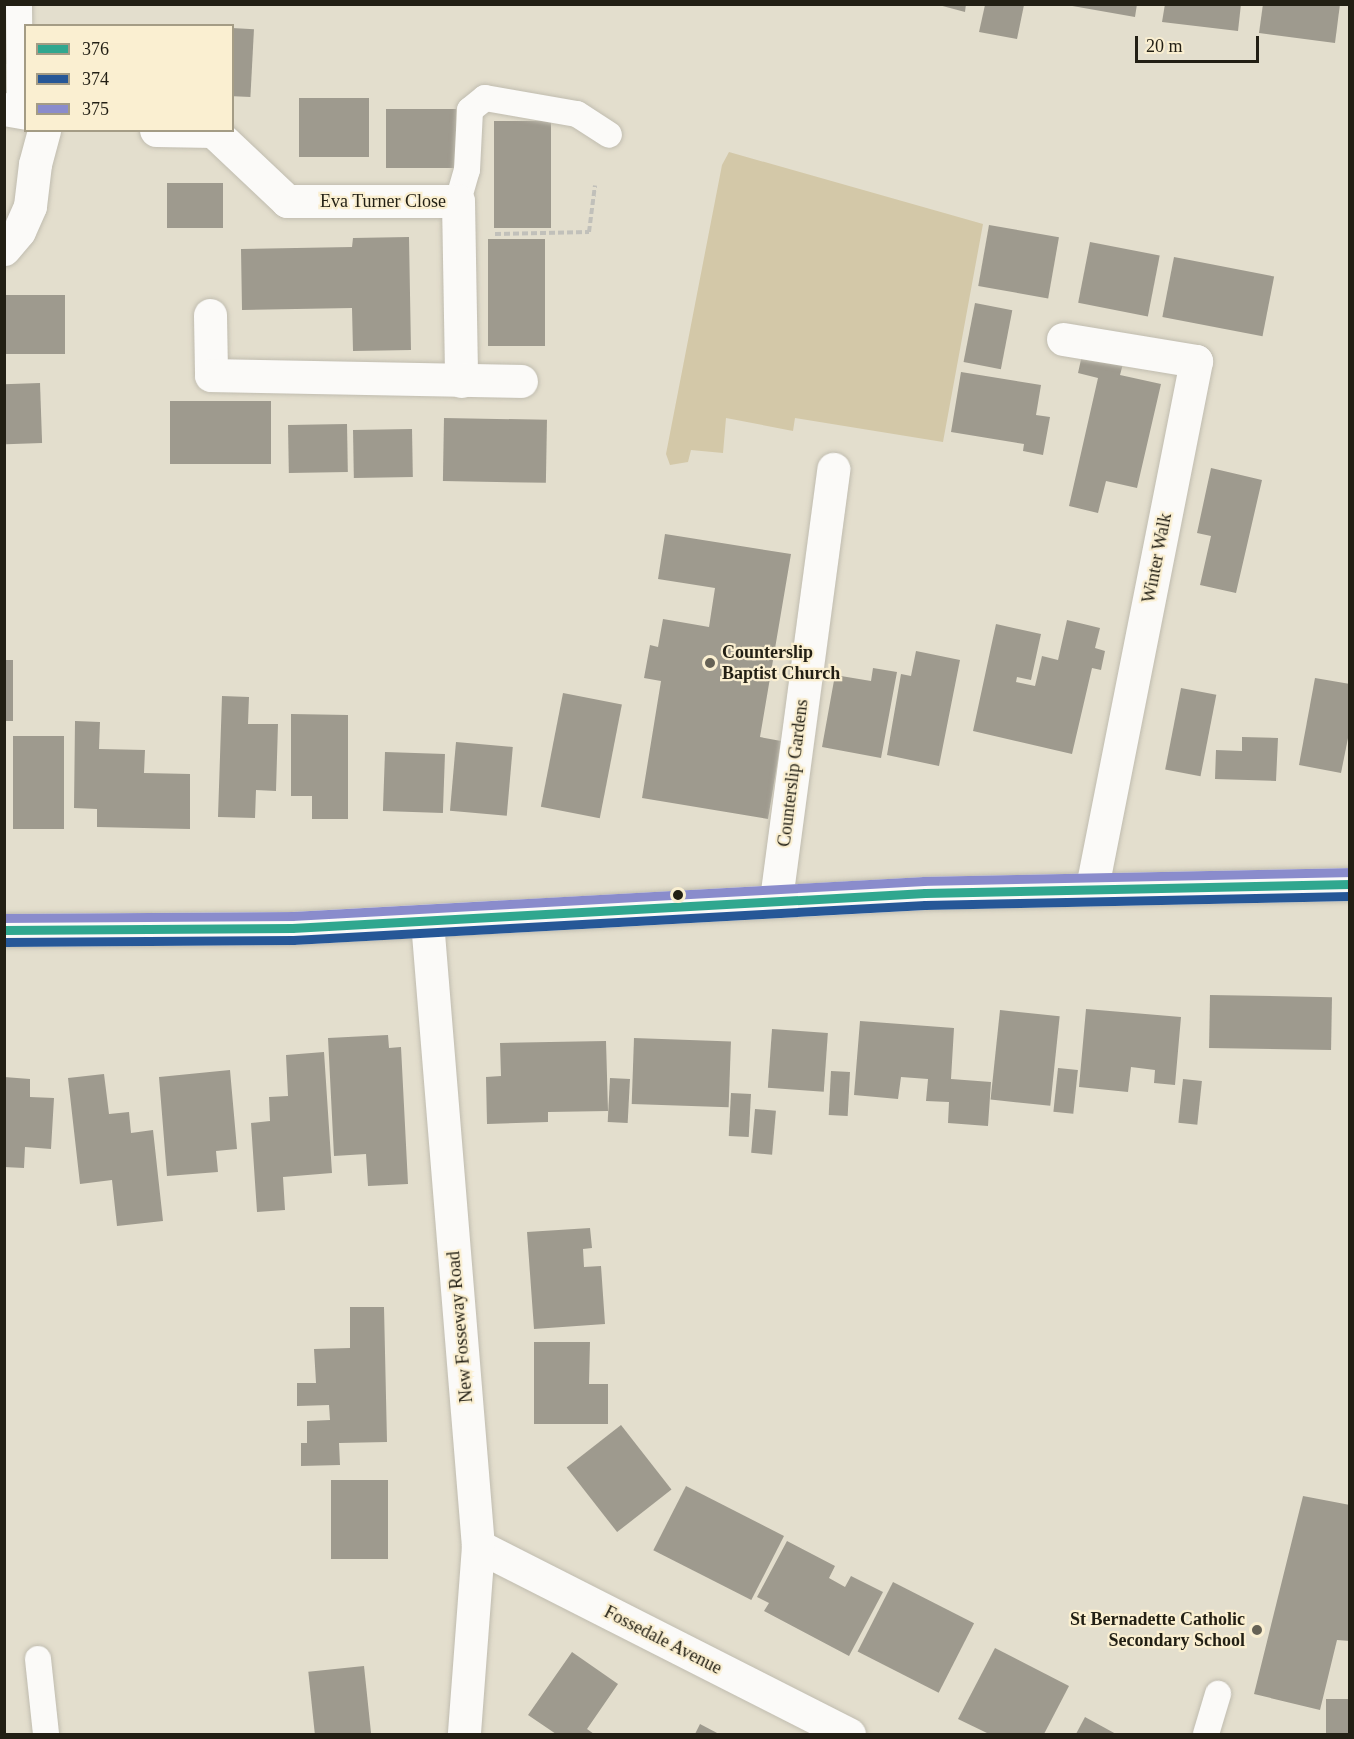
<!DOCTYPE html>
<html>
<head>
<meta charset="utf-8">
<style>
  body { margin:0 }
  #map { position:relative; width:1354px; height:1739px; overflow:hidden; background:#e3decd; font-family:"Times New Roman",serif }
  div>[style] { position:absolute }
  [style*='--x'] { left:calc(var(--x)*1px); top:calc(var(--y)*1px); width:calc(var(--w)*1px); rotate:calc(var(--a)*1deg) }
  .green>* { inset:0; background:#d3c8a8 }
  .building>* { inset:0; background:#9e9a8e; transform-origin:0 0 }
  .path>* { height:4px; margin-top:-2px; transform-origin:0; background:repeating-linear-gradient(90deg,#c1c0ba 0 6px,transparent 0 9px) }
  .roads { filter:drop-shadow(0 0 2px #c0bcaf) drop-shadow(0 0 2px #c0bcaf) }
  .lane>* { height:26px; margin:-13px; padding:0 13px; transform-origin:13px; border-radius:13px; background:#fbfaf8 }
  .street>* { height:33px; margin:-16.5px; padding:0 16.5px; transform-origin:16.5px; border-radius:16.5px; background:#fbfaf8 }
  .secondary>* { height:33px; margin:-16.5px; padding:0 16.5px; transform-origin:16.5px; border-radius:16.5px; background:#fbfaf8 }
  .highway>* { height:33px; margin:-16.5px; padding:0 16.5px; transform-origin:16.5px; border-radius:16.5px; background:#fbfaf8 }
  .bus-1>* { height:9px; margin:-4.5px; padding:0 4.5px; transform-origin:4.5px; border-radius:4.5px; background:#30a78f }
  .bus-2>* { height:9px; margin:-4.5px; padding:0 4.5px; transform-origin:4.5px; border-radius:4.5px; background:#265797 }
  .bus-3>* { height:9px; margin:-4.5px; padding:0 4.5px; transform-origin:4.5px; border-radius:4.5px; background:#8a8ccc }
  .dots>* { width:16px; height:16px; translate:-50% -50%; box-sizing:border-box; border:3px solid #faefd1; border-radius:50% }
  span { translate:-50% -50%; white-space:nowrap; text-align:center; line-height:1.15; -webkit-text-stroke:4.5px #faefd1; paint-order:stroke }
  .street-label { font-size:18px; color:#221f14 }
  .poi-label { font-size:18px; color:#221f14; font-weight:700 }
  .left { translate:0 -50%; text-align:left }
  .right { translate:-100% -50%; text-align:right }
  .frame { position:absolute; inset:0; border:6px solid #221f14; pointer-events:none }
  .legend { position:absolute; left:24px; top:24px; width:210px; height:108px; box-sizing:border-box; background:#faefd1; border:2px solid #a49c85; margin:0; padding:8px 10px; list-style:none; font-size:18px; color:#221f14 }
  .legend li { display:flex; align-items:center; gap:12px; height:30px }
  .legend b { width:30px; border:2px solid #a49c85 }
  .scale { position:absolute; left:1135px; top:36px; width:124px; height:27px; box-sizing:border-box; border:3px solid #221f14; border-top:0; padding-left:8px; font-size:18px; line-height:21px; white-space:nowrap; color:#221f14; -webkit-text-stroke:4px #faefd1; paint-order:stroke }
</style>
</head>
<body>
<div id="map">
  <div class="green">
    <div style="clip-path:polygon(729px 152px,983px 224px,943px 442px,795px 418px,793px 431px,726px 418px,723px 453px,691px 450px,688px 462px,670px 465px,666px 454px,722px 165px)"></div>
  </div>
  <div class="building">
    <div style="clip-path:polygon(935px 4px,966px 4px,965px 12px)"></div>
    <div style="clip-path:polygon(1061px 4px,1137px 4px,1135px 17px)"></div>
    <div style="clip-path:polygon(1165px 4px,1241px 4px,1238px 31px,1162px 22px)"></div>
    <div style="clip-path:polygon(1263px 4px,1340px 4px,1335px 43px,1259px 33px)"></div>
    <div style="clip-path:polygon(985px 5px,1024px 5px,1017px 39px,979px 32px)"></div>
    <div style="left:4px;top:16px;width:4px;height:48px"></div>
    <div style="left:232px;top:28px;width:22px;height:68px;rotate:3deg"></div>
    <div style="left:299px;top:98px;width:70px;height:59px"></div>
    <div style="left:386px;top:109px;width:70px;height:59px"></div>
    <div style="left:494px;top:121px;width:57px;height:107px"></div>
    <div style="left:167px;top:183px;width:56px;height:45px"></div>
    <div style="left:989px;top:225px;width:71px;height:62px;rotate:10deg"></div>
    <div style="clip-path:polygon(409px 237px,411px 350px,353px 351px,352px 308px,242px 310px,241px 249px,352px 247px,353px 238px)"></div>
    <div style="left:488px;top:239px;width:57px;height:107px"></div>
    <div style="left:1090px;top:242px;width:71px;height:62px;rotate:11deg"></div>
    <div style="left:1174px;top:257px;width:102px;height:61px;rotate:11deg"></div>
    <div style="left:4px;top:295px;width:61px;height:59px"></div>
    <div style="left:975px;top:303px;width:38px;height:60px;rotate:11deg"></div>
    <div style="clip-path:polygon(1084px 346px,1125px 356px,1120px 375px,1161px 384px,1137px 488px,1106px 481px,1098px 513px,1069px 506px,1098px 378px,1078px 373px)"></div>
    <div style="clip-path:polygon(961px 372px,1041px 385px,1036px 415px,1050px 417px,1043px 455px,1023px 451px,1024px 444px,951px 432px)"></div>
    <div style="left:40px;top:383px;width:60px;height:36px;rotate:88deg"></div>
    <div style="left:170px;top:401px;width:101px;height:63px"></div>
    <div style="left:444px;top:418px;width:103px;height:63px;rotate:1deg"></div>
    <div style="left:347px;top:424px;width:48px;height:59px;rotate:89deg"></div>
    <div style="left:412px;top:429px;width:48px;height:59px;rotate:89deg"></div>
    <div style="clip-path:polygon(1211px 468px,1262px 480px,1236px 593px,1200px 585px,1211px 536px,1197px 533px)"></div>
    <div style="clip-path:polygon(665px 534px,791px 554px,760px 737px,781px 741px,768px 819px,642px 798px,661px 681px,644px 678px,650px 645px,658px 647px,663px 619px,709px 627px,715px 588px,658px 579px)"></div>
    <div style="clip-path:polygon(1067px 620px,1100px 628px,1095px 648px,1105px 651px,1101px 670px,1092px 668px,1072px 754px,973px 731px,996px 624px,1041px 634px,1031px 680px,1017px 677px,1016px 682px,1035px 686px,1042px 656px,1058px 660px)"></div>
    <div style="clip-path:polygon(916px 651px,960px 660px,939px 766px,887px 755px,901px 674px,911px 676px)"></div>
    <div style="left:4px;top:660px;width:9px;height:61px"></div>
    <div style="clip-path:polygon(873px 668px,897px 672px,881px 758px,822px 747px,835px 675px,871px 681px)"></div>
    <div style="clip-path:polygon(1315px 678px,1350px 684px,1350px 728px,1341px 773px,1299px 765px)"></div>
    <div style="left:1181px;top:688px;width:36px;height:83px;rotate:11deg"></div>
    <div style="left:563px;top:693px;width:60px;height:116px;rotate:11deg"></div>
    <div style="clip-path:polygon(222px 696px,249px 697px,248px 724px,278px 724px,276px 791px,256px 790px,255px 818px,218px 817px)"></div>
    <div style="clip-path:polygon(291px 714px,348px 715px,348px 819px,312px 819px,312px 796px,291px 796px)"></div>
    <div style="clip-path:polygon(75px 721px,100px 722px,99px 749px,145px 750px,144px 773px,190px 774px,190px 829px,97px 827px,97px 809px,74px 808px)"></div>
    <div style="left:13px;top:736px;width:51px;height:93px"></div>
    <div style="clip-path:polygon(1242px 737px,1278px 738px,1276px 781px,1215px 779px,1216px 750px,1242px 751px)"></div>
    <div style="left:456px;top:742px;width:57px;height:69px;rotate:5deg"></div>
    <div style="left:385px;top:752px;width:60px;height:59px;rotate:2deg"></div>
    <div style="left:1210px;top:995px;width:122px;height:53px;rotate:1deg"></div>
    <div style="clip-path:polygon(1086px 1009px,1181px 1017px,1175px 1085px,1154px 1083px,1155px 1070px,1131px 1067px,1128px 1092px,1079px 1087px)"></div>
    <div style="left:1000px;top:1010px;width:60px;height:90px;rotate:6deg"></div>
    <div style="clip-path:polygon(860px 1021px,954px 1028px,951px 1079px,991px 1082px,988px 1126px,948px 1123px,949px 1102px,926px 1101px,928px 1079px,901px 1077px,898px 1099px,854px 1095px)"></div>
    <div style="left:772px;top:1029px;width:56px;height:59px;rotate:4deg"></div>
    <div style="clip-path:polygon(388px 1035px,389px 1048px,401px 1047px,408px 1184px,368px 1186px,366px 1154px,334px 1156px,328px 1038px)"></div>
    <div style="left:634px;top:1038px;width:97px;height:66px;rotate:2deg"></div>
    <div style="clip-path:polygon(606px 1041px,608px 1111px,548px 1112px,548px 1122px,487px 1124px,486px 1077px,501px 1076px,500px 1043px)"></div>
    <div style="clip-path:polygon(324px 1052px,332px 1173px,283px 1177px,285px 1210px,257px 1212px,251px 1123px,270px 1121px,269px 1097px,288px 1096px,286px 1055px)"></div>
    <div style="left:1058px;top:1068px;width:20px;height:44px;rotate:6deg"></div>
    <div style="clip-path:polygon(230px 1070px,237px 1149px,216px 1151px,218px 1172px,167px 1176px,159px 1077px)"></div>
    <div style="left:831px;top:1071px;width:19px;height:44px;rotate:3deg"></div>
    <div style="clip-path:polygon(104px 1074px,109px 1114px,129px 1112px,131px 1133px,153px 1130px,163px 1221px,117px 1226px,112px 1180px,80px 1184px,68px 1078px)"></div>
    <div style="clip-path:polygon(4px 1077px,30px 1079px,30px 1097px,54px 1098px,51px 1149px,25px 1147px,24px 1168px,4px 1167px)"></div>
    <div style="left:610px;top:1078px;width:20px;height:44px;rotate:3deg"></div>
    <div style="left:1183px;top:1079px;width:19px;height:44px;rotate:6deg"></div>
    <div style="left:731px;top:1093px;width:20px;height:43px;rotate:3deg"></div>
    <div style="left:755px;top:1109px;width:21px;height:44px;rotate:5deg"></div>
    <div style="clip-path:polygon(590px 1228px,592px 1248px,583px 1249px,584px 1267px,601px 1266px,605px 1324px,534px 1329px,527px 1232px)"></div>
    <div style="clip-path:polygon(350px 1307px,384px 1307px,387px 1442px,339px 1443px,340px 1465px,301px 1466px,301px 1443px,307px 1443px,307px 1421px,330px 1420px,329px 1405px,297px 1406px,297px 1383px,316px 1383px,314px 1349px,350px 1348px)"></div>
    <div style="clip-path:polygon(534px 1342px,590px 1342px,589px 1384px,608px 1384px,608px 1424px,534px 1424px)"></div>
    <div style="left:621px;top:1425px;width:82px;height:69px;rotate:52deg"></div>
    <div style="left:331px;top:1480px;width:57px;height:79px"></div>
    <div style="left:686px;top:1486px;width:110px;height:72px;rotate:27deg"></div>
    <div style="clip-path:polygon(1303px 1496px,1350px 1505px,1350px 1641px,1337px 1640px,1320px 1710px,1254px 1694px)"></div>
    <div style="clip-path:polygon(787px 1541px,835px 1566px,829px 1578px,845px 1587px,851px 1576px,883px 1592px,849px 1656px,764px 1611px,769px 1603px,757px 1597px)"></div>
    <div style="left:893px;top:1582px;width:91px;height:78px;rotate:27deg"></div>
    <div style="clip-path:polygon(995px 1648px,1069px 1686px,1044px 1734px,989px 1734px,958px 1719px)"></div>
    <div style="clip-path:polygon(572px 1652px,618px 1684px,587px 1729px,594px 1734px,556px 1734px,528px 1715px)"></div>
    <div style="left:364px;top:1666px;width:68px;height:56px;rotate:84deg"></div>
    <div style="left:1350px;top:1699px;width:35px;height:24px;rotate:90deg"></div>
    <div style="clip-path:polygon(1085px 1717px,1116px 1734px,1076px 1734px)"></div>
    <div style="clip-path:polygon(700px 1724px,719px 1734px,695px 1734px)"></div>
  </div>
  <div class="path">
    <div style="--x:495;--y:234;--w:94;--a:-1.2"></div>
    <div style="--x:589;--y:232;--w:47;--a:-82.7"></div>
  </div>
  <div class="roads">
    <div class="lane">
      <div style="--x:19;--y:4;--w:105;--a:89.5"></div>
      <div style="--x:458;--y:201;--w:32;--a:-74"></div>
      <div style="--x:467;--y:170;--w:60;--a:-87.1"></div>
      <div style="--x:470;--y:110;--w:19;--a:-39"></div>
      <div style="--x:485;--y:98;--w:93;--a:9.9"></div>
      <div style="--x:577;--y:114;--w:38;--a:33"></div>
      <div style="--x:38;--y:1659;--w:75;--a:83.9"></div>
      <div style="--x:1206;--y:1734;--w:42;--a:-73.3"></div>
    </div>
    <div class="street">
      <div style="--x:4;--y:109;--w:22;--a:10"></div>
      <div style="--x:156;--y:130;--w:57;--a:1"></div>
      <div style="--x:213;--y:131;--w:102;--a:43.4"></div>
      <div style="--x:287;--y:201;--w:171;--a:0"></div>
      <div style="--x:458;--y:201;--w:180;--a:89"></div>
      <div style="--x:4;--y:249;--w:23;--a:-50"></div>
      <div style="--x:19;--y:231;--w:27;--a:-66"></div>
      <div style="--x:30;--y:206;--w:42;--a:-83.2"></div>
      <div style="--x:35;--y:164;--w:35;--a:-75"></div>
      <div style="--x:210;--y:315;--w:60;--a:89"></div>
      <div style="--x:211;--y:375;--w:310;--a:1.1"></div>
      <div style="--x:1063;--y:339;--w:135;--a:9.4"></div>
      <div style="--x:1196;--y:361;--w:536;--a:101.18"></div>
      <div style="--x:776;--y:899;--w:434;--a:-82.4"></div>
      <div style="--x:478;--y:1546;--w:416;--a:26.9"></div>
    </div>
    <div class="secondary">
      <div style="--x:427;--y:921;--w:627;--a:85.34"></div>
      <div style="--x:478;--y:1546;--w:189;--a:94.3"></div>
    </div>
    <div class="highway">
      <div style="--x:4;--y:930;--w:288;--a:-0.4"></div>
      <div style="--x:292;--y:928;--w:634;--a:-3.16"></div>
      <div style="--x:925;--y:893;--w:425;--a:-1.2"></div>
    </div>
  </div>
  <div class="bus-1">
    <div style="--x:4;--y:930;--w:288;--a:-0.4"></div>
    <div style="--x:292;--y:928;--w:634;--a:-3.16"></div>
    <div style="--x:925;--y:893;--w:425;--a:-1.2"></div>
  </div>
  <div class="bus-2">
    <div style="--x:4;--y:942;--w:289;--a:-0.4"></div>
    <div style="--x:293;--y:940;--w:633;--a:-3.17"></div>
    <div style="--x:925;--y:905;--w:425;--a:-1.2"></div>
  </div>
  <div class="bus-3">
    <div style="--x:4;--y:918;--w:288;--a:-0.4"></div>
    <div style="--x:292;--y:916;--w:633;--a:-3.17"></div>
    <div style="--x:924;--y:881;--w:426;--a:-1.2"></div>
  </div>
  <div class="dots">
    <div style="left:710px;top:663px;background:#666255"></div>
    <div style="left:678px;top:895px;background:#221f14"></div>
    <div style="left:1257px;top:1630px;background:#666255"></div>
  </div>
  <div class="street-label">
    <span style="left:383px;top:201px">Eva Turner Close</span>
    <span style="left:1157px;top:558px;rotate:-79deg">Winter Walk</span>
    <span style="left:793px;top:773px;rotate:-83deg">Counterslip Gardens</span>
    <span style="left:460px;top:1327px;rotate:-95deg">New Fosseway Road</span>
    <span style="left:663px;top:1640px;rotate:27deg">Fossedale Avenue</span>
  </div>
  <div class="poi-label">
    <span class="left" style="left:722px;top:663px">Counterslip<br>Baptist Church</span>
    <span class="right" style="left:1245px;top:1630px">St Bernadette Catholic<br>Secondary School</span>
  </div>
  <div class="frame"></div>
  <ul class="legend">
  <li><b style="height:8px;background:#30a78f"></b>376</li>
  <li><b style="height:8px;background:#265797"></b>374</li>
  <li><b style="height:8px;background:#8a8ccc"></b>375</li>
  </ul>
  <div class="scale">20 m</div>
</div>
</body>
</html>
